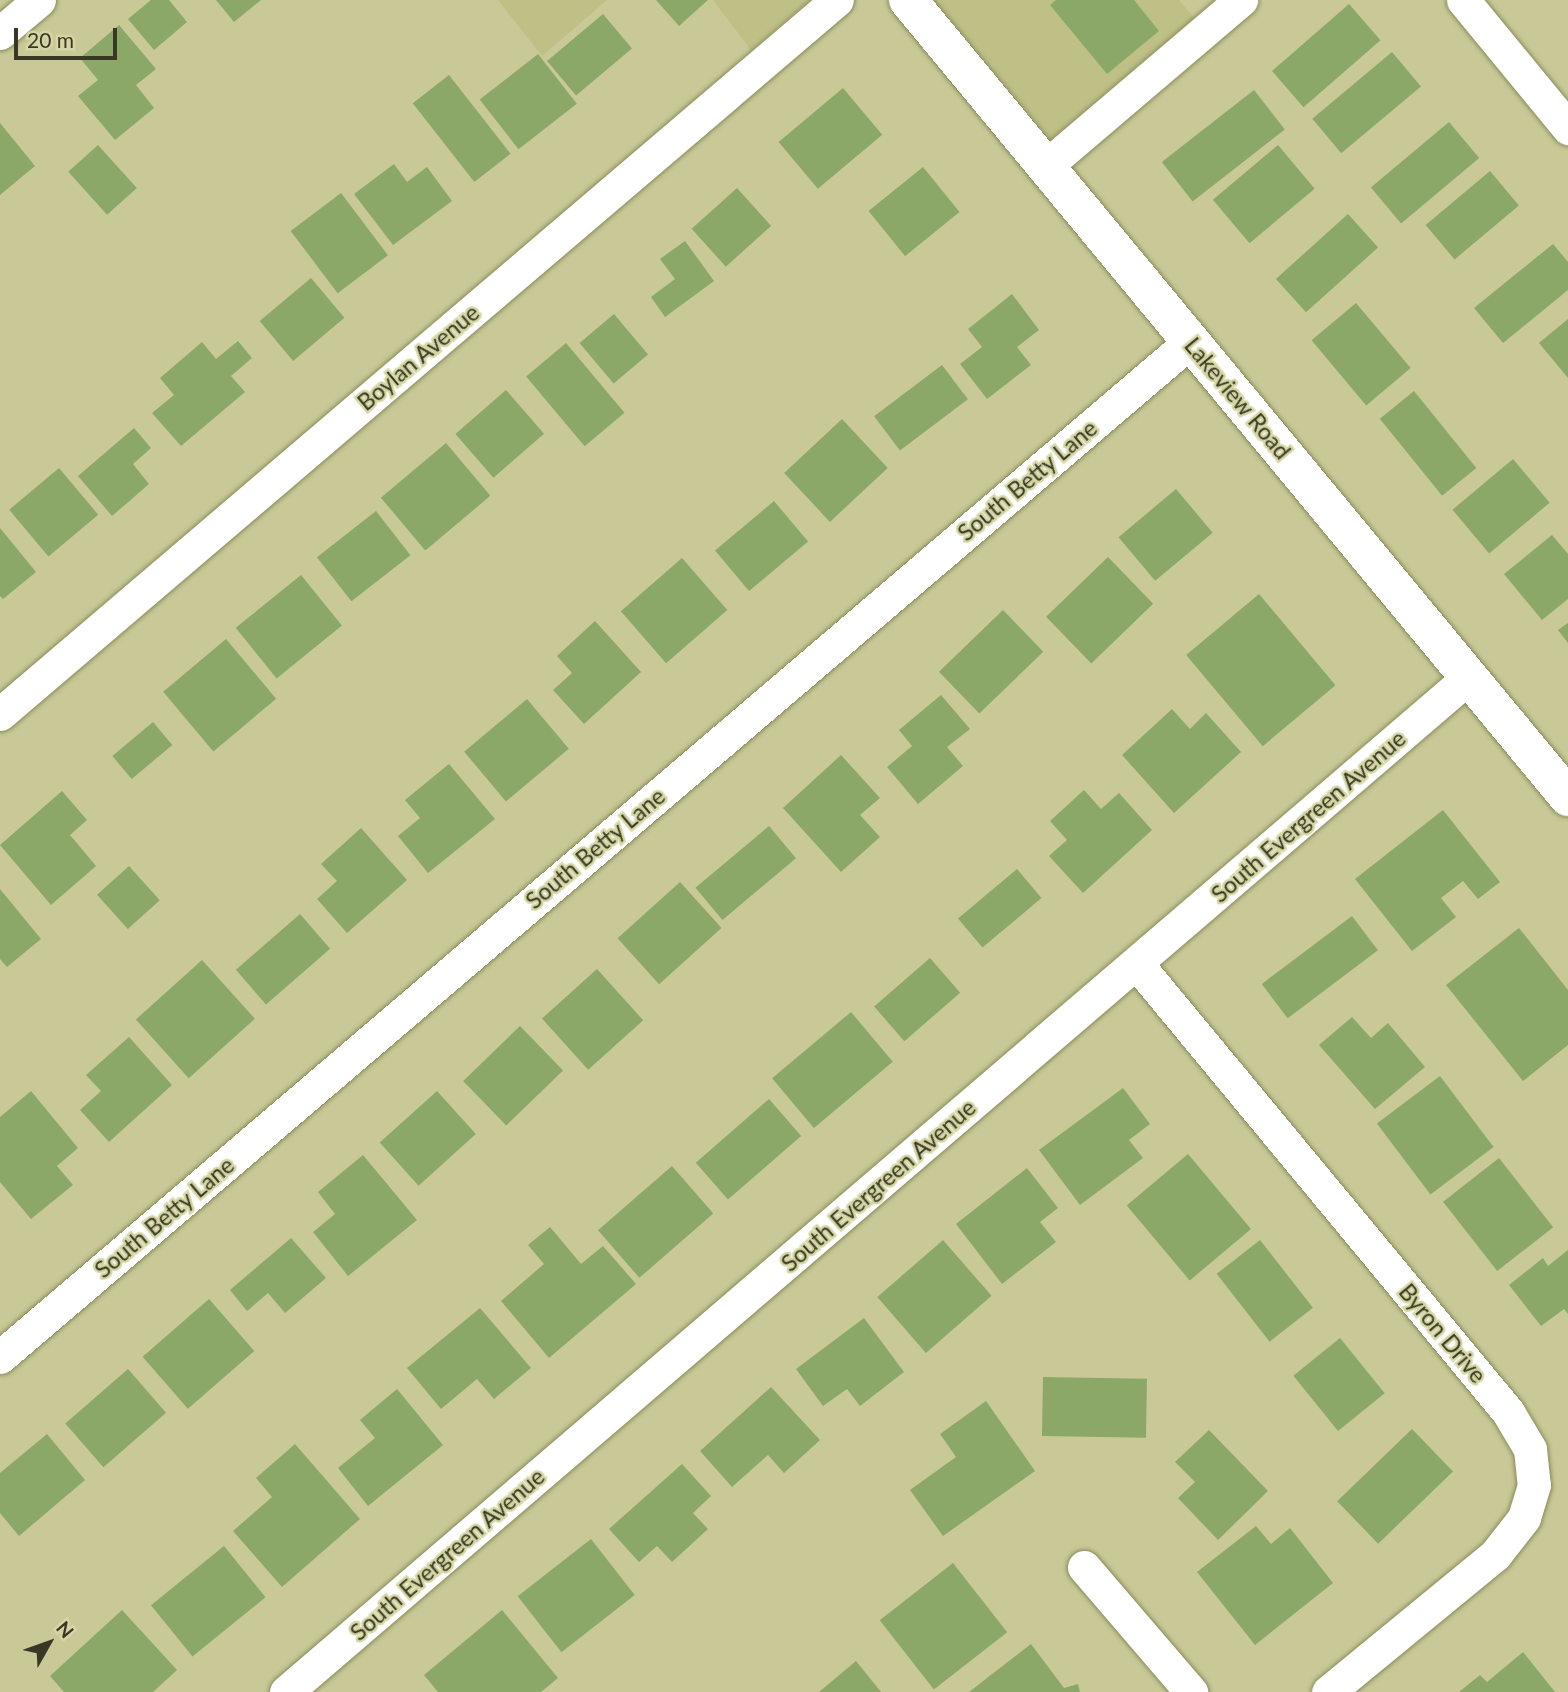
<!DOCTYPE html>
<html>
<head>
<meta charset="utf-8">
<style>
  body { margin:0 }
  #map { position:relative; width:1568px; height:1692px; overflow:hidden; background:#c8c997; font-family:Lato,sans-serif }
  div>[style] { position:absolute }
  [style*='--x'] { left:calc(var(--x)*1px); top:calc(var(--y)*1px); width:calc(var(--w)*1px); rotate:calc(var(--a)*1deg) }
  .built>* { inset:0; background:#bec086 }
  .building>* { inset:0; background:#8ba869; transform-origin:0 0 }
  .roads { filter:drop-shadow(0 0 2px #8a8b5c) drop-shadow(0 0 2px #8a8b5c) }
  .street>* { height:33px; margin:-16.5px; padding:0 16.5px; transform-origin:16.5px; border-radius:16.5px; background:#fff }
  .secondary>* { height:38px; margin:-19px; padding:0 19px; transform-origin:19px; border-radius:19px; background:#fff }
  span { translate:-50% -50%; white-space:nowrap; text-align:center; line-height:1.15; -webkit-text-stroke:5px #d5d6a4; paint-order:stroke }
  .street-label { font-size:23px; color:#383824 }
  .north { position:absolute; left:14px; top:1608px; width:70px; height:70px; -webkit-text-stroke:5px #d5d6a4; paint-order:stroke; rotate:50deg; font-size:19px; font-weight:700; line-height:28px; text-align:center; color:#383824 }
  .north::after { content:''; display:block; margin:auto; width:24px; height:32px; background:#383824; clip-path:polygon(50% 0,100% 100%,50% 72%,0 100%) }
  .scale { position:absolute; left:14px; top:28px; width:103px; height:32px; box-sizing:border-box; border:4px solid #383824; border-top:0; padding-left:9px; font-size:21px; line-height:24px; white-space:nowrap; color:#383824; -webkit-text-stroke:5px #d5d6a4; paint-order:stroke }
</style>
</head>
<body>
<div id="map">
  <div class="built">
    <div style="clip-path:polygon(498px 0,607px 0,542px 56px)"></div>
    <div style="clip-path:polygon(713px 0,810px 0,751px 50px)"></div>
    <div style="clip-path:polygon(934px 0,1179px 0,1194px 18px,1051px 139px)"></div>
  </div>
  <div class="building">
    <div style="clip-path:polygon(151px 0,169px 0,187px 22px,154px 50px,128px 19px)"></div>
    <div style="clip-path:polygon(216px 0,261px 0,234px 22px)"></div>
    <div style="clip-path:polygon(656px 0,708px 0,679px 26px)"></div>
    <div style="clip-path:polygon(1056px 0,1134px 0,1159px 31px,1107px 74px,1050px 5px)"></div>
    <div style="left:1349px;top:4px;width:48px;height:102px;rotate:49deg"></div>
    <div style="left:603px;top:14px;width:45px;height:73px;rotate:50deg"></div>
    <div style="clip-path:polygon(119px 25px,156px 69px,136px 85px,154px 108px,115px 140px,78px 96px,98px 80px,80px 58px)"></div>
    <div style="left:1392px;top:52px;width:45px;height:104px;rotate:50deg"></div>
    <div style="left:538px;top:54px;width:63px;height:74px;rotate:52deg"></div>
    <div style="left:449px;top:75px;width:100px;height:46px;rotate:52deg"></div>
    <div style="left:843px;top:88px;width:61px;height:84px;rotate:50deg"></div>
    <div style="left:1254px;top:90px;width:50px;height:117px;rotate:52deg"></div>
    <div style="left:1449px;top:122px;width:47px;height:102px;rotate:50deg"></div>
    <div style="clip-path:polygon(0 123px,35px 166px,0 195px)"></div>
    <div style="left:98px;top:145px;width:58px;height:40px;rotate:48deg"></div>
    <div style="left:1278px;top:145px;width:57px;height:85px;rotate:50deg"></div>
    <div style="clip-path:polygon(394px 164px,407px 182px,427px 167px,452px 201px,393px 245px,354px 194px)"></div>
    <div style="left:923px;top:167px;width:58px;height:70px;rotate:51deg"></div>
    <div style="left:1490px;top:171px;width:45px;height:84px;rotate:50deg"></div>
    <div style="left:737px;top:188px;width:51px;height:61px;rotate:48deg"></div>
    <div style="left:341px;top:193px;width:78px;height:63px;rotate:53deg"></div>
    <div style="left:1348px;top:214px;width:45px;height:97px;rotate:48deg"></div>
    <div style="clip-path:polygon(685px 241px,714px 281px,665px 317px,651px 297px,675px 279px,660px 259px)"></div>
    <div style="clip-path:polygon(1553px 244px,1568px 262px,1568px 290px,1503px 343px,1474px 308px)"></div>
    <div style="left:311px;top:278px;width:52px;height:67px;rotate:50deg"></div>
    <div style="clip-path:polygon(1012px 294px,1039px 330px,1017px 347px,1031px 365px,987px 399px,960px 364px,982px 347px,968px 329px)"></div>
    <div style="left:1356px;top:303px;width:85px;height:58px;rotate:50deg"></div>
    <div style="left:614px;top:314px;width:53px;height:45px;rotate:50deg"></div>
    <div style="clip-path:polygon(1568px 319px,1568px 378px,1539px 343px)"></div>
    <div style="clip-path:polygon(238px 341px,252px 358px,231px 376px,245px 392px,181px 446px,152px 413px,174px 395px,160px 378px,202px 342px,216px 359px)"></div>
    <div style="left:566px;top:343px;width:91px;height:52px;rotate:50deg"></div>
    <div style="left:942px;top:365px;width:43px;height:85px;rotate:53deg"></div>
    <div style="left:506px;top:390px;width:58px;height:67px;rotate:49deg"></div>
    <div style="left:1414px;top:391px;width:99px;height:44px;rotate:51deg"></div>
    <div style="left:842px;top:419px;width:67px;height:79px;rotate:47deg"></div>
    <div style="clip-path:polygon(134px 428px,151px 448px,133px 464px,149px 484px,112px 516px,78px 476px)"></div>
    <div style="left:446px;top:443px;width:69px;height:85px;rotate:50deg"></div>
    <div style="left:1513px;top:459px;width:57px;height:79px;rotate:50deg"></div>
    <div style="left:59px;top:468px;width:61px;height:65px;rotate:50deg"></div>
    <div style="left:1176px;top:489px;width:57px;height:75px;rotate:50deg"></div>
    <div style="left:774px;top:501px;width:53px;height:77px;rotate:50deg"></div>
    <div style="left:376px;top:511px;width:56px;height:75px;rotate:52deg"></div>
    <div style="clip-path:polygon(0 528px,36px 572px,3px 599px,0 596px)"></div>
    <div style="clip-path:polygon(1552px 535px,1568px 554px,1568px 599px,1542px 620px,1504px 574px)"></div>
    <div style="left:1108px;top:557px;width:65px;height:86px;rotate:46deg"></div>
    <div style="left:682px;top:558px;width:69px;height:81px;rotate:49deg"></div>
    <div style="left:301px;top:575px;width:65px;height:84px;rotate:51deg"></div>
    <div style="left:1259px;top:594px;width:119px;height:95px;rotate:50deg"></div>
    <div style="left:1003px;top:610px;width:58px;height:89px;rotate:46deg"></div>
    <div style="clip-path:polygon(595px 621px,641px 672px,584px 724px,553px 690px,572px 673px,557px 656px)"></div>
    <div style="clip-path:polygon(1568px 623px,1568px 643px,1558px 630px)"></div>
    <div style="left:226px;top:639px;width:78px;height:82px;rotate:50deg"></div>
    <div style="clip-path:polygon(941px 695px,970px 729px,947px 747px,963px 766px,918px 804px,887px 767px,912px 746px,899px 730px)"></div>
    <div style="left:527px;top:699px;width:65px;height:82px;rotate:50deg"></div>
    <div style="clip-path:polygon(1172px 709px,1190px 729px,1206px 713px,1241px 752px,1174px 813px,1122px 755px)"></div>
    <div style="left:153px;top:722px;width:30px;height:53px;rotate:50deg"></div>
    <div style="clip-path:polygon(841px 755px,880px 798px,860px 815px,880px 837px,841px 872px,783px 808px)"></div>
    <div style="clip-path:polygon(449px 764px,495px 819px,428px 873px,398px 836px,420px 818px,405px 800px)"></div>
    <div style="clip-path:polygon(1084px 790px,1101px 809px,1119px 793px,1152px 830px,1083px 893px,1049px 856px,1067px 840px,1050px 821px)"></div>
    <div style="clip-path:polygon(62px 791px,87px 820px,70px 835px,96px 866px,51px 905px,0 845px)"></div>
    <div style="clip-path:polygon(1443px 810px,1500px 882px,1478px 899px,1463px 881px,1441px 898px,1456px 917px,1412px 951px,1355px 879px)"></div>
    <div style="left:769px;top:826px;width:42px;height:96px;rotate:50deg"></div>
    <div style="clip-path:polygon(361px 828px,407px 880px,347px 933px,317px 899px,337px 881px,321px 864px)"></div>
    <div style="left:129px;top:866px;width:46px;height:43px;rotate:48deg"></div>
    <div style="left:1017px;top:869px;width:38px;height:77px;rotate:50deg"></div>
    <div style="left:680px;top:882px;width:62px;height:84px;rotate:48deg"></div>
    <div style="clip-path:polygon(0 889px,41px 939px,7px 967px,0 959px)"></div>
    <div style="left:300px;top:914px;width:46px;height:85px;rotate:49deg"></div>
    <div style="left:1352px;top:916px;width:43px;height:113px;rotate:53deg"></div>
    <div style="clip-path:polygon(1519px 928px,1568px 990px,1568px 1045px,1523px 1081px,1446px 985px)"></div>
    <div style="left:930px;top:958px;width:46px;height:74px;rotate:49deg"></div>
    <div style="left:202px;top:960px;width:79px;height:89px;rotate:48deg"></div>
    <div style="left:597px;top:969px;width:69px;height:74px;rotate:48deg"></div>
    <div style="left:851px;top:1012px;width:65px;height:103px;rotate:50deg"></div>
    <div style="clip-path:polygon(1352px 1017px,1371px 1038px,1388px 1023px,1425px 1067px,1375px 1109px,1319px 1045px)"></div>
    <div style="left:520px;top:1026px;width:62px;height:79px;rotate:46deg"></div>
    <div style="clip-path:polygon(129px 1037px,172px 1085px,109px 1142px,80px 1110px,101px 1091px,86px 1075px)"></div>
    <div style="left:1440px;top:1076px;width:89px;height:79px;rotate:53deg"></div>
    <div style="clip-path:polygon(1123px 1088px,1150px 1124px,1129px 1140px,1143px 1158px,1080px 1205px,1039px 1150px)"></div>
    <div style="clip-path:polygon(31px 1091px,78px 1148px,57px 1166px,73px 1185px,31px 1219px,0 1182px,0 1117px)"></div>
    <div style="left:437px;top:1091px;width:58px;height:77px;rotate:48deg"></div>
    <div style="left:769px;top:1099px;width:49px;height:97px;rotate:49deg"></div>
    <div style="left:1188px;top:1154px;width:98px;height:80px;rotate:50deg"></div>
    <div style="clip-path:polygon(363px 1155px,417px 1220px,348px 1276px,313px 1232px,335px 1214px,318px 1192px)"></div>
    <div style="left:1499px;top:1158px;width:88px;height:71px;rotate:52deg"></div>
    <div style="left:672px;top:1166px;width:63px;height:98px;rotate:49deg"></div>
    <div style="clip-path:polygon(1027px 1168px,1058px 1208px,1040px 1222px,1056px 1242px,1002px 1284px,956px 1224px)"></div>
    <div style="clip-path:polygon(550px 1227px,581px 1264px,603px 1246px,636px 1284px,549px 1358px,501px 1301px,544px 1264px,528px 1245px)"></div>
    <div style="clip-path:polygon(291px 1238px,326px 1278px,285px 1313px,268px 1293px,247px 1311px,230px 1290px)"></div>
    <div style="left:943px;top:1240px;width:74px;height:87px;rotate:49deg"></div>
    <div style="left:1260px;top:1240px;width:86px;height:55px;rotate:52deg"></div>
    <div style="clip-path:polygon(1568px 1250px,1568px 1314px,1564px 1309px,1541px 1326px,1509px 1285px,1543px 1258px,1548px 1266px)"></div>
    <div style="left:209px;top:1299px;width:69px;height:88px;rotate:49deg"></div>
    <div style="clip-path:polygon(480px 1308px,531px 1368px,494px 1399px,477px 1379px,441px 1409px,407px 1368px)"></div>
    <div style="clip-path:polygon(864px 1318px,904px 1372px,860px 1406px,847px 1389px,823px 1406px,796px 1369px)"></div>
    <div style="left:1340px;top:1338px;width:71px;height:60px;rotate:51deg"></div>
    <div style="left:128px;top:1369px;width:58px;height:83px;rotate:49deg"></div>
    <div style="left:1043px;top:1377px;width:104px;height:59px;rotate:1deg"></div>
    <div style="clip-path:polygon(771px 1387px,820px 1440px,784px 1473px,768px 1455px,732px 1487px,700px 1451px)"></div>
    <div style="clip-path:polygon(397px 1389px,443px 1445px,368px 1506px,338px 1468px,375px 1438px,360px 1420px)"></div>
    <div style="clip-path:polygon(986px 1401px,1035px 1471px,943px 1536px,910px 1490px,956px 1457px,940px 1434px)"></div>
    <div style="left:1412px;top:1429px;width:59px;height:104px;rotate:46deg"></div>
    <div style="clip-path:polygon(1209px 1430px,1268px 1491px,1218px 1540px,1178px 1498px,1195px 1482px,1175px 1462px)"></div>
    <div style="clip-path:polygon(47px 1434px,85px 1480px,19px 1536px,0 1513px,0 1473px)"></div>
    <div style="clip-path:polygon(295px 1444px,360px 1519px,282px 1587px,233px 1531px,272px 1497px,256px 1478px)"></div>
    <div style="clip-path:polygon(682px 1464px,711px 1496px,693px 1513px,708px 1529px,672px 1562px,657px 1546px,639px 1562px,609px 1529px)"></div>
    <div style="clip-path:polygon(1256px 1526px,1271px 1544px,1290px 1528px,1333px 1583px,1255px 1645px,1197px 1572px)"></div>
    <div style="left:591px;top:1539px;width:71px;height:93px;rotate:52deg"></div>
    <div style="left:224px;top:1546px;width:66px;height:94px;rotate:51deg"></div>
    <div style="left:953px;top:1563px;width:88px;height:93px;rotate:52deg"></div>
    <div style="clip-path:polygon(122px 1610px,177px 1670px,153px 1692px,64px 1692px,50px 1676px)"></div>
    <div style="clip-path:polygon(502px 1610px,558px 1678px,541px 1692px,438px 1692px,424px 1675px)"></div>
    <div style="clip-path:polygon(1031px 1644px,1064px 1688px,1078px 1684px,1080px 1692px,969px 1692px)"></div>
    <div style="clip-path:polygon(1523px 1652px,1555px 1692px,1459px 1692px,1480px 1675px,1487px 1682px)"></div>
    <div style="clip-path:polygon(856px 1661px,881px 1692px,819px 1692px)"></div>
  </div>
  <div class="roads">
    <div class="street">
      <div style="--x:1463;--y:0;--w:166;--a:50.6"></div>
      <div style="--x:0;--y:33;--w:51;--a:-40.2"></div>
      <div style="--x:1047;--y:165;--w:255;--a:-40.4"></div>
      <div style="--x:0;--y:714;--w:1100;--a:-40.47"></div>
      <div style="--x:1137;--y:964;--w:582;--a:50.37"></div>
      <div style="--x:1508;--y:1412;--w:43;--a:59.3"></div>
      <div style="--x:1530;--y:1449;--w:36;--a:84"></div>
      <div style="--x:1534;--y:1485;--w:34;--a:107"></div>
      <div style="--x:1524;--y:1518;--w:47;--a:128.1"></div>
      <div style="--x:1495;--y:1555;--w:216;--a:140.6"></div>
      <div style="--x:0;--y:1357;--w:1565;--a:-40.47"></div>
      <div style="--x:1084;--y:1567;--w:165;--a:49.4"></div>
      <div style="--x:286;--y:1692;--w:1559;--a:-40.63"></div>
    </div>
    <div class="secondary">
      <div style="--x:908;--y:0;--w:1035;--a:50.37"></div>
    </div>
  </div>
  <div class="street-label">
    <span style="left:418px;top:357px;rotate:-40deg">Boylan Avenue</span>
    <span style="left:1238px;top:398px;rotate:50deg">Lakeview Road</span>
    <span style="left:1027px;top:480px;rotate:-40deg">South Betty Lane</span>
    <span style="left:1308px;top:816px;rotate:-41deg">South Evergreen Avenue</span>
    <span style="left:595px;top:848px;rotate:-40deg">South Betty Lane</span>
    <span style="left:878px;top:1185px;rotate:-41deg">South Evergreen Avenue</span>
    <span style="left:164px;top:1217px;rotate:-40deg">South Betty Lane</span>
    <span style="left:1443px;top:1333px;rotate:50deg">Byron Drive</span>
    <span style="left:447px;top:1554px;rotate:-41deg">South Evergreen Avenue</span>
  </div>
  <div class="north">N</div>
  <div class="scale">20 m</div>
</div>
</body>
</html>
